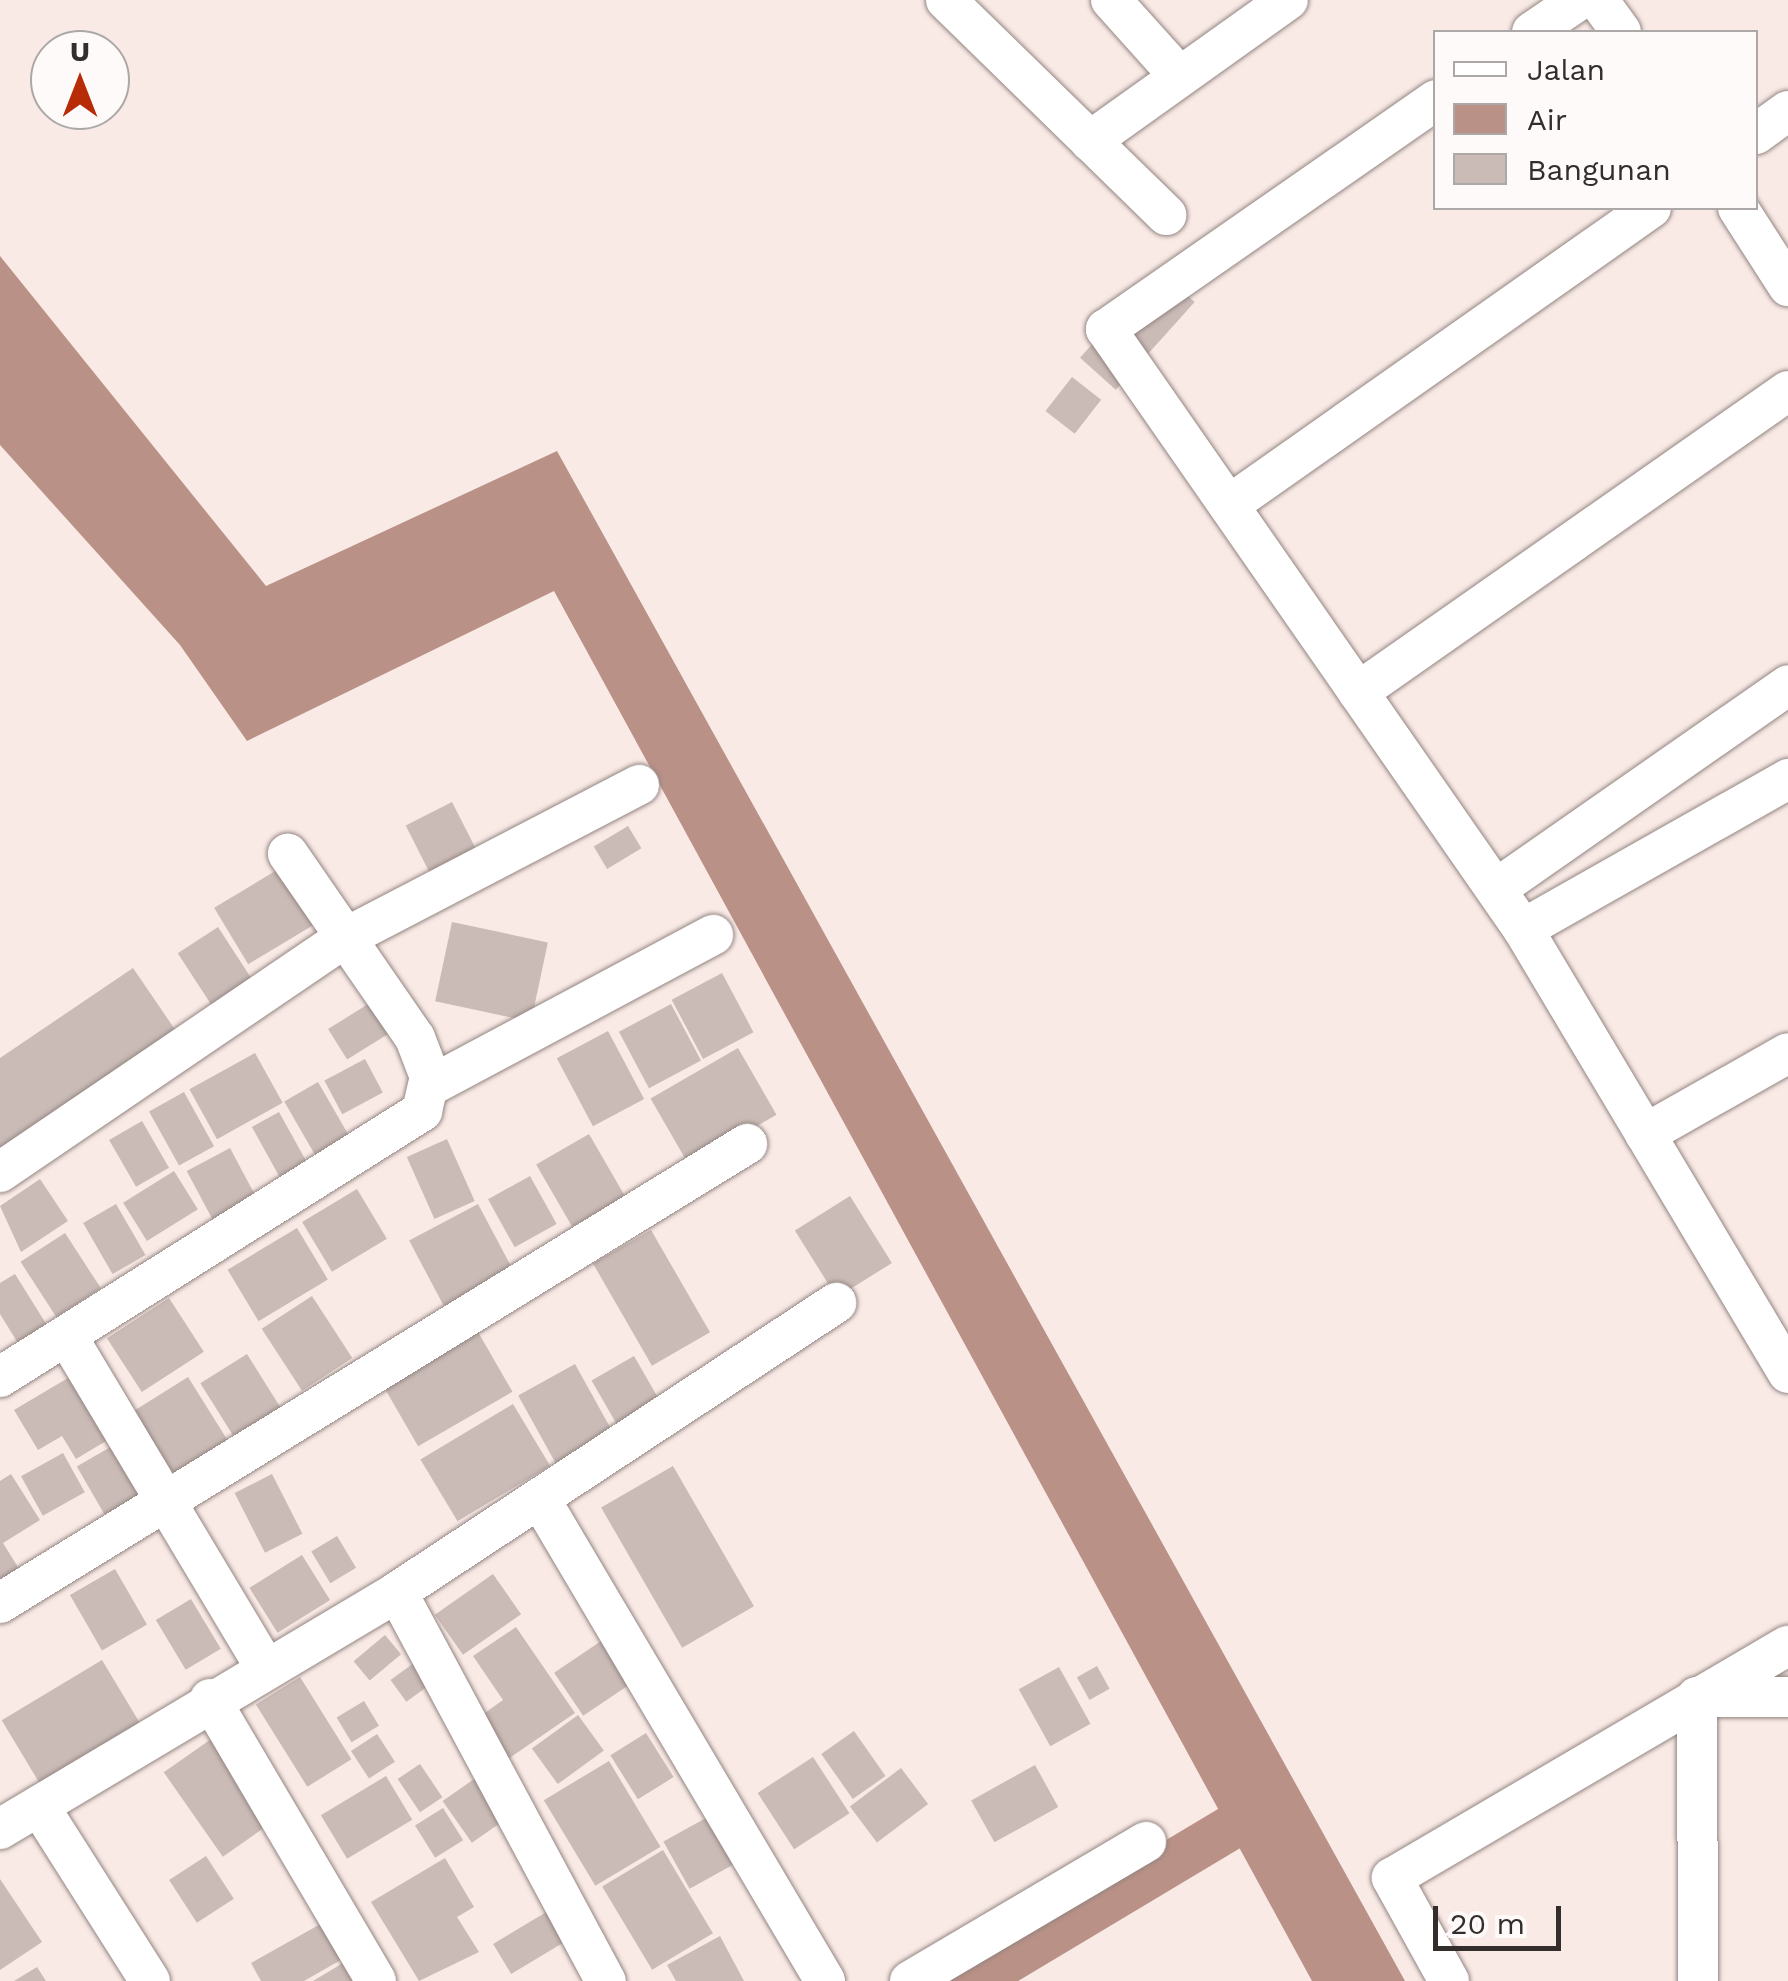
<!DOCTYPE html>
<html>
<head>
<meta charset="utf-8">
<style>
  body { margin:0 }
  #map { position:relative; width:1788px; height:1981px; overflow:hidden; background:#f9eae6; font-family:"Work Sans",sans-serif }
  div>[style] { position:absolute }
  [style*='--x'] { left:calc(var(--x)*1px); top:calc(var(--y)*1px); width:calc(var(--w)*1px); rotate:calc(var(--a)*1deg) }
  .water>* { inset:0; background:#ba9186 }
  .canal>* { height:45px; margin:-22.5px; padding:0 22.5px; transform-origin:22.5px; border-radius:22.5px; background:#ba9186 }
  .building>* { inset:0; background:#cabbb7; transform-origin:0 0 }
  .roads { filter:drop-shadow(0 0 2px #938581) drop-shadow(0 0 2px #938581) }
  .street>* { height:40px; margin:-20px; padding:0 20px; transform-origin:20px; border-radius:20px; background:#fff }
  span { translate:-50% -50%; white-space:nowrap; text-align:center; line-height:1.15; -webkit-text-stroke:9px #fdfaf9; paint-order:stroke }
  .legend { position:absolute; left:1433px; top:30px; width:325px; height:180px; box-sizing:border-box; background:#fdfaf9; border:2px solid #aca8a7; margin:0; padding:12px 18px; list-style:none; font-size:30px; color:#332d2c }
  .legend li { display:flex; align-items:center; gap:20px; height:50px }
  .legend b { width:50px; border:2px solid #aca8a7 }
  .north { position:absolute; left:30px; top:30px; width:100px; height:100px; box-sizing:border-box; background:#fdfaf9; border:2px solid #aca8a7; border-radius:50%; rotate:0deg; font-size:28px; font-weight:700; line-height:40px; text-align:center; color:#332d2c }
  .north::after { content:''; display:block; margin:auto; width:35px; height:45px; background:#b72c06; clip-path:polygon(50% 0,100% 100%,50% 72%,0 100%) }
  .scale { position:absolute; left:1433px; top:1906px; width:128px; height:45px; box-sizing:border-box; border:5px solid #332d2c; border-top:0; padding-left:12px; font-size:30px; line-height:35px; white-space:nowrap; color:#332d2c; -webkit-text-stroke:8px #fdfaf9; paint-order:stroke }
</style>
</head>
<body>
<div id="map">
  <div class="water">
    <div style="clip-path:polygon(0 256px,266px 586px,557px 451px,1405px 1981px,1312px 1981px,554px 591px,247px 741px,180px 645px,0 445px)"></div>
  </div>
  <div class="canal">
    <div style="--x:973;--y:1981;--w:317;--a:-30.9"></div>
  </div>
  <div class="building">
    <div style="left:1159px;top:270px;width:48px;height:118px;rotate:42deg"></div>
    <div style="left:1072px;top:377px;width:37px;height:43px;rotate:38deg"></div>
    <div style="left:452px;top:802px;width:54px;height:52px;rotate:63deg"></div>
    <div style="left:628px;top:826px;width:26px;height:40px;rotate:59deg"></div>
    <div style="left:287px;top:864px;width:66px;height:85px;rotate:59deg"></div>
    <div style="left:452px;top:922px;width:98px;height:81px;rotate:12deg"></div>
    <div style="left:218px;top:927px;width:72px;height:48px;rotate:57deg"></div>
    <div style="clip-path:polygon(133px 968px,176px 1031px,0 1149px,0 1058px)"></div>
    <div style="left:722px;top:973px;width:67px;height:57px;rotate:62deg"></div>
    <div style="left:373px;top:1001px;width:36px;height:53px;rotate:58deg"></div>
    <div style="left:671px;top:1004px;width:64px;height:59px;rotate:62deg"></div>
    <div style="left:608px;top:1031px;width:77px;height:58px;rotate:62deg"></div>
    <div style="left:738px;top:1048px;width:77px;height:101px;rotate:60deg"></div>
    <div style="left:255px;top:1053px;width:57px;height:75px;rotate:61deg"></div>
    <div style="left:365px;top:1059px;width:38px;height:46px;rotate:62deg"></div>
    <div style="left:318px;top:1082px;width:66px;height:39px;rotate:60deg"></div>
    <div style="left:184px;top:1092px;width:62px;height:40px;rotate:61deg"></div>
    <div style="left:279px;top:1112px;width:62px;height:31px;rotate:61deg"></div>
    <div style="left:142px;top:1121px;width:54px;height:38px;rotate:60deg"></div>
    <div style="left:589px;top:1134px;width:72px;height:61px;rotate:60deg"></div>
    <div style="left:447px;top:1139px;width:68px;height:44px;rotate:66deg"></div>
    <div style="left:230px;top:1148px;width:55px;height:49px;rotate:62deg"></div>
    <div style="left:174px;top:1171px;width:45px;height:60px;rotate:58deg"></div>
    <div style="left:530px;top:1176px;width:55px;height:48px;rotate:61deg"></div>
    <div style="clip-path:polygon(40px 1179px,68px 1221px,21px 1252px,0 1206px)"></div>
    <div style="left:357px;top:1189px;width:58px;height:64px;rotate:59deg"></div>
    <div style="left:850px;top:1196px;width:79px;height:65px;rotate:58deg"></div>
    <div style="left:116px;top:1204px;width:59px;height:38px;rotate:60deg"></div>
    <div style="left:478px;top:1204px;width:74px;height:78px;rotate:62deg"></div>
    <div style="left:297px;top:1228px;width:60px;height:81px;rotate:59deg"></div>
    <div style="left:651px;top:1230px;width:118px;height:67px;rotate:60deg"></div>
    <div style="left:65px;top:1233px;width:66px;height:53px;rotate:57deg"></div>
    <div style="clip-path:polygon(15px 1274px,50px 1330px,21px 1348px,0 1314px,0 1283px)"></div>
    <div style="left:312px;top:1296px;width:74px;height:60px;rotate:57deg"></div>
    <div style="left:169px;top:1298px;width:64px;height:74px;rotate:57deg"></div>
    <div style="left:478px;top:1332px;width:69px;height:109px;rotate:60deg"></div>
    <div style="left:247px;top:1354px;width:65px;height:55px;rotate:58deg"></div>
    <div style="left:634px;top:1356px;width:53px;height:49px;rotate:60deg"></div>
    <div style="left:575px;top:1364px;width:80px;height:65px;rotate:61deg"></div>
    <div style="clip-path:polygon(73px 1375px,111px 1438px,76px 1459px,62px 1436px,38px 1450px,14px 1410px)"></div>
    <div style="left:188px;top:1377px;width:80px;height:64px;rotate:58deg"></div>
    <div style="left:513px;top:1404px;width:72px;height:108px;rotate:59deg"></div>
    <div style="left:114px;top:1445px;width:61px;height:43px;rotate:60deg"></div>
    <div style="left:63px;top:1453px;width:45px;height:48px;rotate:61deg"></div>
    <div style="left:673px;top:1466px;width:162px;height:83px;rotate:60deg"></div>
    <div style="clip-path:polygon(11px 1474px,40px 1520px,3px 1543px,21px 1572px,0 1585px,0 1481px)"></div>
    <div style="left:272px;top:1474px;width:67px;height:42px;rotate:63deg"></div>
    <div style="left:337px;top:1536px;width:37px;height:30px;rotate:59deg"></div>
    <div style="left:302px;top:1555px;width:53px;height:62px;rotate:58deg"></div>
    <div style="left:115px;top:1569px;width:64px;height:52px;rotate:60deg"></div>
    <div style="left:493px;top:1574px;width:49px;height:71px;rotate:55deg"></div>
    <div style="left:191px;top:1599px;width:58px;height:41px;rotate:59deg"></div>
    <div style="clip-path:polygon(516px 1627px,575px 1713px,508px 1759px,479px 1717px,503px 1700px,473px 1656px)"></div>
    <div style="left:613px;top:1633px;width:52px;height:71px;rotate:56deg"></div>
    <div style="left:385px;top:1635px;width:25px;height:41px;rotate:50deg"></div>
    <div style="left:102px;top:1660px;width:77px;height:117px;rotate:59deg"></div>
    <div style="left:418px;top:1660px;width:27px;height:34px;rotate:54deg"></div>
    <div style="left:1097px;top:1666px;width:26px;height:23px;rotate:61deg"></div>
    <div style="left:1059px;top:1667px;width:65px;height:46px;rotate:61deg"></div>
    <div style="left:300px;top:1677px;width:97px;height:52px;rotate:58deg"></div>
    <div style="left:364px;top:1701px;width:29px;height:32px;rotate:59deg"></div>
    <div style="left:578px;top:1715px;width:44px;height:57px;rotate:54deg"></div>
    <div style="left:854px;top:1731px;width:55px;height:40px;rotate:55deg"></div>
    <div style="left:646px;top:1733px;width:52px;height:42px;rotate:58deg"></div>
    <div style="left:377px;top:1734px;width:33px;height:31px;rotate:57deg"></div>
    <div style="left:217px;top:1735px;width:103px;height:65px;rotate:55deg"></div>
    <div style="left:813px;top:1757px;width:67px;height:66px;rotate:57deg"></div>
    <div style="left:609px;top:1761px;width:100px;height:76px;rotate:59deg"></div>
    <div style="left:420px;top:1764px;width:40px;height:27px;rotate:56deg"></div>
    <div style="left:1035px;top:1765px;width:48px;height:73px;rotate:61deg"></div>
    <div style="left:901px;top:1768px;width:45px;height:64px;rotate:53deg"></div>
    <div style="left:386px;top:1776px;width:51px;height:76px;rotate:59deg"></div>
    <div style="left:477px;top:1777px;width:51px;height:42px;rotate:55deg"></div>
    <div style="left:443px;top:1808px;width:38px;height:33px;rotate:58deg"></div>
    <div style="left:715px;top:1813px;width:54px;height:59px;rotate:61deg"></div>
    <div style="left:663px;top:1850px;width:97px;height:71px;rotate:59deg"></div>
    <div style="left:206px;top:1856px;width:51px;height:44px;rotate:57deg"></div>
    <div style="clip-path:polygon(445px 1858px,474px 1907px,457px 1917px,479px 1952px,419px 1981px,371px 1902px)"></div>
    <div style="clip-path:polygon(0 1879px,42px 1942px,0 1970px)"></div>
    <div style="left:548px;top:1911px;width:35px;height:64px;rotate:59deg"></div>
    <div style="clip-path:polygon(333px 1917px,353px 1953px,304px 1981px,261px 1981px,251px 1963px)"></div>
    <div style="clip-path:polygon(720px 1936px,744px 1981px,676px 1981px,667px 1965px)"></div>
    <div style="clip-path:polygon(353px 1957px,367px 1981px,313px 1981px)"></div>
    <div style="clip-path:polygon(37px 1967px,46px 1981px,14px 1981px)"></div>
  </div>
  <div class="roads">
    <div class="street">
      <div style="--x:946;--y:0;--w:308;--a:44.3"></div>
      <div style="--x:1111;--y:0;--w:103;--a:48.1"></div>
      <div style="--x:1598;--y:0;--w:39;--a:54"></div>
      <div style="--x:1532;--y:32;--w:57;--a:-34.2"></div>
      <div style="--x:1436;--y:100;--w:402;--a:145.2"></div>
      <div style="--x:1106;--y:329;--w:731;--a:55.2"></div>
      <div style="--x:1523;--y:929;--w:517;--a:59.17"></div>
      <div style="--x:1756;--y:134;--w:39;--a:-36"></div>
      <div style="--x:1090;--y:141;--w:243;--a:-35.5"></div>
      <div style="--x:1738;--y:208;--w:93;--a:57.3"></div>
      <div style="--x:1229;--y:505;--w:516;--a:-35.14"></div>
      <div style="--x:1358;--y:692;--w:525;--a:-34.99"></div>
      <div style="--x:1496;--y:889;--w:356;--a:-34.9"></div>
      <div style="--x:1523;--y:929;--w:305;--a:-29.5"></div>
      <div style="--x:430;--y:1086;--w:321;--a:-28.1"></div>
      <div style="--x:1645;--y:1134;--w:164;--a:-29.5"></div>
      <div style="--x:0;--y:1172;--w:412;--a:-34.2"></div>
      <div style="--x:341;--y:940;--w:336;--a:-27.5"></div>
      <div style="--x:68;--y:1338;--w:383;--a:59.1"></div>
      <div style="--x:0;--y:1377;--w:499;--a:-32.2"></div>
      <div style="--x:422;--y:1111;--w:35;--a:-77"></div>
      <div style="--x:430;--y:1077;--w:42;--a:-111"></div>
      <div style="--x:415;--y:1038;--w:224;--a:-124.6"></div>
      <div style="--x:540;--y:1499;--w:560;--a:59.4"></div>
      <div style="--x:397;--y:1592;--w:442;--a:61.8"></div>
      <div style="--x:0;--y:1603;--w:877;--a:-31.57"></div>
      <div style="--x:210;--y:1699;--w:327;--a:59.5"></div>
      <div style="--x:39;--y:1806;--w:207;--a:57.6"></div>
      <div style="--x:0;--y:1829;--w:462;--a:-30.8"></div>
      <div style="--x:397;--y:1592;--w:526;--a:-33.36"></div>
      <div style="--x:910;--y:1981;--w:274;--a:-30.5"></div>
      <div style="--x:1449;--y:1981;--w:118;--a:-119"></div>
      <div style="--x:1392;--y:1878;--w:459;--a:-30.4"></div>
      <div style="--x:1698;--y:1981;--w:284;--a:-90.2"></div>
      <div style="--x:1697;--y:1697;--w:91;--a:0"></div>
    </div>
  </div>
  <ul class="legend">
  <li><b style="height:12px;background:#fff"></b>Jalan</li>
  <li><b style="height:28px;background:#ba9186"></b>Air</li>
  <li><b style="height:28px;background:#cabbb7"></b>Bangunan</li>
  </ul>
  <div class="north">U</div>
  <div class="scale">20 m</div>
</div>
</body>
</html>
